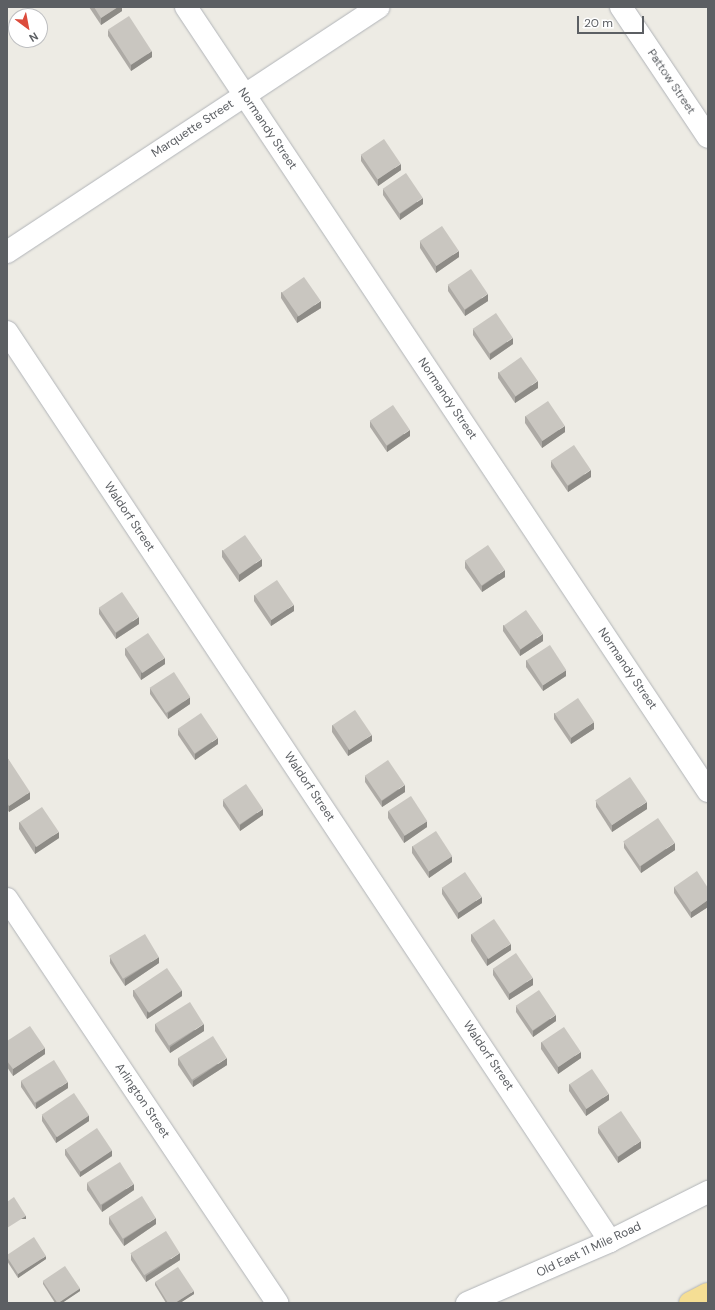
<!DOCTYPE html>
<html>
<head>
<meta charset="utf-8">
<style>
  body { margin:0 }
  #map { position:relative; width:715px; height:1310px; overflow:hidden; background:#edebe4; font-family:"DM Sans",sans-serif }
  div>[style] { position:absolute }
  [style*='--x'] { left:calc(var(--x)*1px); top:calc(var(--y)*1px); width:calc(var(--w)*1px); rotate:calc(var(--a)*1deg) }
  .roads { filter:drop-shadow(0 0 1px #b1b4b8) drop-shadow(0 0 1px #b1b4b8) }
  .minor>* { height:22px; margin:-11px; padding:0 11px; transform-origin:11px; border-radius:11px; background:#fff }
  .highway>* { height:22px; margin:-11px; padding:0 11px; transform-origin:11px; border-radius:11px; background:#f5de94 }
  .wall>* { inset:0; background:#adaaa5 }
  .shaded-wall>* { inset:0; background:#8d8b86; transform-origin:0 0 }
  .building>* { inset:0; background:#c9c6c0; transform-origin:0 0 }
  span { translate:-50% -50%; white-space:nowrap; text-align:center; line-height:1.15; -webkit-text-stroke:4px #fff; paint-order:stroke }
  .street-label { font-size:12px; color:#5c5f63 }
  .frame { position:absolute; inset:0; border:8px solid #5c5f63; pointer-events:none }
  .north { position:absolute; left:8px; top:8px; width:40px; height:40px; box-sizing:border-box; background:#fff; border:1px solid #bebfc1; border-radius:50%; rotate:148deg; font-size:11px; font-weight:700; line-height:16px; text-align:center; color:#5c5f63 }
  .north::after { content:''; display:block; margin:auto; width:14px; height:18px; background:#dc4b3c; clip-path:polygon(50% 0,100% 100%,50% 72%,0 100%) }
  .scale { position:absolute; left:577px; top:16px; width:67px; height:18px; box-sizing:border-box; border:2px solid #5c5f63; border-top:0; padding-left:5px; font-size:12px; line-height:14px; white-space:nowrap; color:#5c5f63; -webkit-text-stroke:3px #fff; paint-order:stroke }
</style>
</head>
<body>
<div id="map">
  <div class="roads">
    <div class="minor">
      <div style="--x:186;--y:7;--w:942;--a:56.34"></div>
      <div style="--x:621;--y:7;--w:156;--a:56.2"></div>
      <div style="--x:7;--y:252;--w:445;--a:-33.4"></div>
      <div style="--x:7;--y:332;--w:1091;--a:56.44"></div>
      <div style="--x:7;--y:899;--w:486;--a:56.2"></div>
      <div style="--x:467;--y:1303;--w:156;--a:-23.4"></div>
      <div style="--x:610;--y:1241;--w:110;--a:-26.6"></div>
    </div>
    <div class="highway">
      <div style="--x:690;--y:1303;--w:20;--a:-27"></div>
    </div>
  </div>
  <div class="wall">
    <div style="clip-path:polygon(89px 7px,122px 7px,122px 11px,101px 25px)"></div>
    <div style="clip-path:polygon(108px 30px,152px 57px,131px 71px,108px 36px)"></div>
    <div style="clip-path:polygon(361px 155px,401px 170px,378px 186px,361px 161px)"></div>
    <div style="clip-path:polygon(383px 189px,423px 204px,400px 220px,383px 195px)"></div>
    <div style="clip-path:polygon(420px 241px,459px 257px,436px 273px,420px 248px)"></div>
    <div style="clip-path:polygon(448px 285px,488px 301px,465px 316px,448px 291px)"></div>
    <div style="clip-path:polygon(281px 292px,321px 308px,297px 323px,281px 298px)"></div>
    <div style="clip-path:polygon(473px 329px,513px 344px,490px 360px,473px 335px)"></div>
    <div style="clip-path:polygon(498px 372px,538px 388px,515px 403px,498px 378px)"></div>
    <div style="clip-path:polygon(525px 416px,565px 432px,542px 448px,525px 423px)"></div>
    <div style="clip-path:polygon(370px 421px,410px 436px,387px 452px,370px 427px)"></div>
    <div style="clip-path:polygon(551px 461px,591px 477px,568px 492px,551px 467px)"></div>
    <div style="clip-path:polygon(222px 550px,262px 566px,239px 582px,222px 557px)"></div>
    <div style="clip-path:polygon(465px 561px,505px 577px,482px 592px,465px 568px)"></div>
    <div style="clip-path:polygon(254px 595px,294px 611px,271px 626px,254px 601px)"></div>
    <div style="clip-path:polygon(99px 608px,139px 624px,116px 639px,99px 614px)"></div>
    <div style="clip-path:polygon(503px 625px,543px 641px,520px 656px,503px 631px)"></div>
    <div style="clip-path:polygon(125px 648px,165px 664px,141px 680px,125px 655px)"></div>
    <div style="clip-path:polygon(526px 660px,566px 676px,543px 691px,526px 667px)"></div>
    <div style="clip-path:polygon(150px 688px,190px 704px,168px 719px,150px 694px)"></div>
    <div style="clip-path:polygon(554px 713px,594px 729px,571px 744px,554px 719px)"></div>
    <div style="clip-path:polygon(332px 725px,372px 741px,348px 756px,332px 732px)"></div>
    <div style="clip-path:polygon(178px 729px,218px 744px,195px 760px,178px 735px)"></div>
    <div style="clip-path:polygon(7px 757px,30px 799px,9px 812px,7px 809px)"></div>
    <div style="clip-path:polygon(365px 776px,405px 792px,382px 807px,365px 782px)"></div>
    <div style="clip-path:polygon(223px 800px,263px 815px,240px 831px,223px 806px)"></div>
    <div style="clip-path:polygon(596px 801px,647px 809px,612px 832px,596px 807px)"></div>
    <div style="clip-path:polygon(388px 811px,427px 827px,404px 843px,388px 818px)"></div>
    <div style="clip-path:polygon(19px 822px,59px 838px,35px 854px,19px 829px)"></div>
    <div style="clip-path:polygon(624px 842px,675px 850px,641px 873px,624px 848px)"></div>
    <div style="clip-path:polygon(412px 846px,452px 862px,429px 878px,412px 853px)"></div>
    <div style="clip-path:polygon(674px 887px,708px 888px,708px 907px,691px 918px,674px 893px)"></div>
    <div style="clip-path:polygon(442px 888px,482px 903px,458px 919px,442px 894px)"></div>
    <div style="clip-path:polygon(471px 934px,511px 950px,487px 966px,471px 941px)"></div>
    <div style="clip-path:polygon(110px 957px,159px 963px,125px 986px,110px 963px)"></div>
    <div style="clip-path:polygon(493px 969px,533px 985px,509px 1000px,493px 975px)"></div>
    <div style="clip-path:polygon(133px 990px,182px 996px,147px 1019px,133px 996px)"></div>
    <div style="clip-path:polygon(516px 1006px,556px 1021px,533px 1037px,516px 1012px)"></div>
    <div style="clip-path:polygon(155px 1024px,204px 1031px,170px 1053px,155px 1031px)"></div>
    <div style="clip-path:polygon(7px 1041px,45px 1054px,13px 1076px,7px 1067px)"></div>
    <div style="clip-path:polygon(541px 1042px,581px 1058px,558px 1074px,541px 1049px)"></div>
    <div style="clip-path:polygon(178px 1058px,227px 1065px,193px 1087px,178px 1065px)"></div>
    <div style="clip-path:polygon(21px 1081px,68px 1088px,36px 1109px,21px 1087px)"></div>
    <div style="clip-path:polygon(569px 1084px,609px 1100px,586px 1116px,569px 1091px)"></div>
    <div style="clip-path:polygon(42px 1115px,89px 1121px,56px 1143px,42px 1121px)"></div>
    <div style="clip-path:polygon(598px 1127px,641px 1148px,618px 1163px,598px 1133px)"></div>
    <div style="clip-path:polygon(65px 1149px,112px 1156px,80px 1177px,65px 1155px)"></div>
    <div style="clip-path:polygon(87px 1183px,134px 1190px,102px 1212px,87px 1190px)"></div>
    <div style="clip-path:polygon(109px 1217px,156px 1224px,124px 1246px,109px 1224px)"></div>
    <div style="clip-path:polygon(131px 1254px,180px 1260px,146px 1282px,131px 1260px)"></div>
    <div style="clip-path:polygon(7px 1255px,46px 1259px,18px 1278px,7px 1261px)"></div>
    <div style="clip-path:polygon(43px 1281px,80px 1291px,62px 1303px,55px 1303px,43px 1284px)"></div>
    <div style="clip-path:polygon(155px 1282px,194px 1294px,180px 1303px,166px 1303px,155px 1285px)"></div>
  </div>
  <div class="shaded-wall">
    <div style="clip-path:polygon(118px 7px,122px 7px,122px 11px,101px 25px,101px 18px)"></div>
    <div style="clip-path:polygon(152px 51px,152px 57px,131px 71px,131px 65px)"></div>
    <div style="clip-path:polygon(401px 164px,401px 170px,378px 186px,378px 179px)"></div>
    <div style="clip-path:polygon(423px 198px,423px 204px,400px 220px,400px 214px)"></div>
    <div style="clip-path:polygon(459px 251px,459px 257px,436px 273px,436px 266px)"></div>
    <div style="clip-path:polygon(488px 294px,488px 301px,465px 316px,465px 310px)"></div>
    <div style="clip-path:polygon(321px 301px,321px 308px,297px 323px,297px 317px)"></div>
    <div style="clip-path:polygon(513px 338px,513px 344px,490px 360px,490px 354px)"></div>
    <div style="clip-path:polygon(538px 381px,538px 388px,515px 403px,515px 397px)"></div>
    <div style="clip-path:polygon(565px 426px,565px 432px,542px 448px,542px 441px)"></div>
    <div style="clip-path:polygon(410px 430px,410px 436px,387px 452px,387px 446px)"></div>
    <div style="clip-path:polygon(591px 470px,591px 477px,568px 492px,568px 486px)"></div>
    <div style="clip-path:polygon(262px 559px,262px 566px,239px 582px,239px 575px)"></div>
    <div style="clip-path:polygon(505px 570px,505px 577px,482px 592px,482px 586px)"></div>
    <div style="clip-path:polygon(294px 605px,294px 611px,271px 626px,271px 620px)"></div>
    <div style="clip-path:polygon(139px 617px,139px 624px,116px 639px,116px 633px)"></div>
    <div style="clip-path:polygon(543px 634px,543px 641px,520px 656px,520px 650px)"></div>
    <div style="clip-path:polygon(165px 658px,165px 664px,141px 680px,141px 673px)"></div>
    <div style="clip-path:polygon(566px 670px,566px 676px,543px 691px,543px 685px)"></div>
    <div style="clip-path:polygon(190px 697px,190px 704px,168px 719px,168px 713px)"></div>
    <div style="clip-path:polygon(594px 722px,594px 729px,571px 744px,571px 738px)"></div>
    <div style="clip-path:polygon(372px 735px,372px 741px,348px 756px,348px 750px)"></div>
    <div style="clip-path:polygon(218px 738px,218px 744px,195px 760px,195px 754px)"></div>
    <div style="clip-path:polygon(405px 785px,405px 792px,382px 807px,382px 801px)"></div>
    <div style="clip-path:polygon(30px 792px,30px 799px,9px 812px,9px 806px)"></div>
    <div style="clip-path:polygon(647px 802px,647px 809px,612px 832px,612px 825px)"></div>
    <div style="clip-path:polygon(263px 809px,263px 815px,240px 831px,240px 825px)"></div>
    <div style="clip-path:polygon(427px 821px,427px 827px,404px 843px,404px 836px)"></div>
    <div style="clip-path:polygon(59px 832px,59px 838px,35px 854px,35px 847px)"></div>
    <div style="clip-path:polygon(675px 843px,675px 850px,641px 873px,641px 866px)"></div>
    <div style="clip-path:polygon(452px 856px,452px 862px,429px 878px,429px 871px)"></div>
    <div style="clip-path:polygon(482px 897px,482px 903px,458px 919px,458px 913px)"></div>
    <div style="clip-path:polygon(708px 900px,708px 907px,691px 918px,691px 912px)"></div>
    <div style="clip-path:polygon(511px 944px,511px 950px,487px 966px,487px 959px)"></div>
    <div style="clip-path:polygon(159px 957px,159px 963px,125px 986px,125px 979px)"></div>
    <div style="clip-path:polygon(533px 978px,533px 985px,509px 1000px,509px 994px)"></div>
    <div style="clip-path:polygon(182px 990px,182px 996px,147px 1019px,147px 1012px)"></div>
    <div style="clip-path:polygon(556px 1015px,556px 1021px,533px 1037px,533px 1031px)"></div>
    <div style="clip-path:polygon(204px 1024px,204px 1031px,170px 1053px,170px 1047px)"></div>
    <div style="clip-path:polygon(45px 1048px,45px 1054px,13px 1076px,13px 1069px)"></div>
    <div style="clip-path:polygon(581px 1052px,581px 1058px,558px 1074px,558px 1067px)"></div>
    <div style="clip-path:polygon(227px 1058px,227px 1065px,193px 1087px,193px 1081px)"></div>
    <div style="clip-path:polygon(68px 1082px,68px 1088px,36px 1109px,36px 1103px)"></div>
    <div style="clip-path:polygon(609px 1094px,609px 1100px,586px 1116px,586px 1109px)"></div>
    <div style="clip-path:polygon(89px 1115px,89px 1121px,56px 1143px,56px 1136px)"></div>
    <div style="clip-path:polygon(641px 1141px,641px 1148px,618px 1163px,618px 1157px)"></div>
    <div style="clip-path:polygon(112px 1150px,112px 1156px,80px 1177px,80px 1171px)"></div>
    <div style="clip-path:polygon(134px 1184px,134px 1190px,102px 1212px,102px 1205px)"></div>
    <div style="left:26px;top:1216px;width:3px;height:22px;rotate:90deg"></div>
    <div style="clip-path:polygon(156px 1218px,156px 1224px,124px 1246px,124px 1239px)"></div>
    <div style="clip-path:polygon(180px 1253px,180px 1260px,146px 1282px,146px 1276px)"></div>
    <div style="clip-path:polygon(46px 1256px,46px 1259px,18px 1278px,18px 1274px)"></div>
    <div style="clip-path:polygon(80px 1288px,80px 1291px,62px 1303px,57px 1303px)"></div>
    <div style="clip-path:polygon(194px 1291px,194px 1294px,180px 1303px,175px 1303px)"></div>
  </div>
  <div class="building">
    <div style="clip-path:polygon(94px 7px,118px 7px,101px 18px)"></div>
    <div style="left:129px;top:16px;width:42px;height:25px;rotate:57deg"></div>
    <div style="left:384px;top:139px;width:30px;height:28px;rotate:56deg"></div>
    <div style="left:406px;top:173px;width:30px;height:28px;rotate:56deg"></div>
    <div style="left:442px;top:226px;width:30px;height:27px;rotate:56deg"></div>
    <div style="left:471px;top:269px;width:30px;height:28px;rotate:56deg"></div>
    <div style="left:304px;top:277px;width:29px;height:27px;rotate:55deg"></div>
    <div style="left:496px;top:313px;width:30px;height:28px;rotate:56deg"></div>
    <div style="left:521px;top:357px;width:29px;height:27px;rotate:55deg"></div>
    <div style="left:548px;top:401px;width:30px;height:27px;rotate:56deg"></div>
    <div style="left:393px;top:405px;width:30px;height:28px;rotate:56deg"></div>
    <div style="left:574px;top:445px;width:30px;height:28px;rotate:56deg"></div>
    <div style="left:245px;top:535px;width:29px;height:27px;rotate:55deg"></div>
    <div style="left:488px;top:545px;width:30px;height:28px;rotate:56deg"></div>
    <div style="left:277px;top:580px;width:30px;height:27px;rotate:56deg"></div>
    <div style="left:122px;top:592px;width:30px;height:28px;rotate:56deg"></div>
    <div style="left:526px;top:610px;width:29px;height:27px;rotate:55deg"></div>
    <div style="left:148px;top:633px;width:30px;height:27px;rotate:56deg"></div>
    <div style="left:550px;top:645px;width:30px;height:28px;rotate:57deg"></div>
    <div style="left:174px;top:672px;width:30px;height:29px;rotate:57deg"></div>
    <div style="left:578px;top:698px;width:29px;height:28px;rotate:56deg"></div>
    <div style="left:355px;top:710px;width:30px;height:27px;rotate:56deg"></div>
    <div style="left:201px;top:713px;width:30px;height:28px;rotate:56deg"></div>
    <div style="clip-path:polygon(7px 757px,30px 792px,9px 806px,7px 803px)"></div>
    <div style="left:388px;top:760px;width:30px;height:28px;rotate:56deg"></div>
    <div style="left:630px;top:777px;width:30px;height:42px;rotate:56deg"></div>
    <div style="left:246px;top:784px;width:30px;height:28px;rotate:56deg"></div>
    <div style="left:411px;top:796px;width:30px;height:27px;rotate:57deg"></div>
    <div style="left:42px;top:807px;width:30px;height:27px;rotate:56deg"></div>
    <div style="left:658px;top:818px;width:30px;height:42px;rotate:56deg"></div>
    <div style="left:436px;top:831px;width:30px;height:28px;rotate:57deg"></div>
    <div style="clip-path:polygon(697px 871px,708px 888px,708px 900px,691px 912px,674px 887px)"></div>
    <div style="left:465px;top:872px;width:30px;height:28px;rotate:56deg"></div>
    <div style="left:494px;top:919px;width:30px;height:27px;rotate:56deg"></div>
    <div style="left:145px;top:934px;width:27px;height:42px;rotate:59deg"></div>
    <div style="left:516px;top:953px;width:30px;height:28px;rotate:56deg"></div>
    <div style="left:167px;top:968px;width:27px;height:40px;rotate:56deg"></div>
    <div style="left:539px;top:990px;width:30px;height:28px;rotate:56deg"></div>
    <div style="left:190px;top:1002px;width:26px;height:41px;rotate:58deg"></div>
    <div style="clip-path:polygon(30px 1026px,45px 1048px,13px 1069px,7px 1061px,7px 1041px)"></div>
    <div style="left:564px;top:1027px;width:30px;height:27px;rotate:56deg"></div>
    <div style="left:213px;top:1036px;width:26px;height:41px;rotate:58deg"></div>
    <div style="left:54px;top:1060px;width:26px;height:39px;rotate:58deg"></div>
    <div style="left:592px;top:1069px;width:30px;height:27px;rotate:56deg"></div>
    <div style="left:74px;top:1093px;width:27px;height:39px;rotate:56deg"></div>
    <div style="left:621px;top:1111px;width:36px;height:28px;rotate:56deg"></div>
    <div style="left:97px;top:1128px;width:27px;height:38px;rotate:56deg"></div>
    <div style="left:120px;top:1162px;width:26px;height:39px;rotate:58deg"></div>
    <div style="left:142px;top:1196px;width:26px;height:39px;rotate:58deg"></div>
    <div style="clip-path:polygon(14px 1197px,26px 1216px,7px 1228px,7px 1202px)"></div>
    <div style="left:166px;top:1231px;width:26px;height:42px;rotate:58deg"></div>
    <div style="clip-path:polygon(34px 1237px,46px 1256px,18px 1274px,7px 1257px,7px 1255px)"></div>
    <div style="left:65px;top:1266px;width:27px;height:27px;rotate:56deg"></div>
    <div style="clip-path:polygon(178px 1267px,194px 1291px,175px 1303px,168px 1303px,155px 1282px)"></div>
  </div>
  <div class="street-label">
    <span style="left:671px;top:82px;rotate:56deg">Pattow Street</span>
    <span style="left:193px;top:129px;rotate:-33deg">Marquette Street</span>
    <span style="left:267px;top:129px;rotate:56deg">Normandy Street</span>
    <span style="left:447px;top:399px;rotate:56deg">Normandy Street</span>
    <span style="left:129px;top:517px;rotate:56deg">Waldorf Street</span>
    <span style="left:627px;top:669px;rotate:56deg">Normandy Street</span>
    <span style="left:309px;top:787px;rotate:56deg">Waldorf Street</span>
    <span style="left:488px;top:1056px;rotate:56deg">Waldorf Street</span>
    <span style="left:142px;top:1101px;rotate:56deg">Arlington Street</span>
    <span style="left:589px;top:1250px;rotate:-25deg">Old East 11 Mile Road</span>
  </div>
  <div class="frame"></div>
  <div class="north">N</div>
  <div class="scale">20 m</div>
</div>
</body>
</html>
